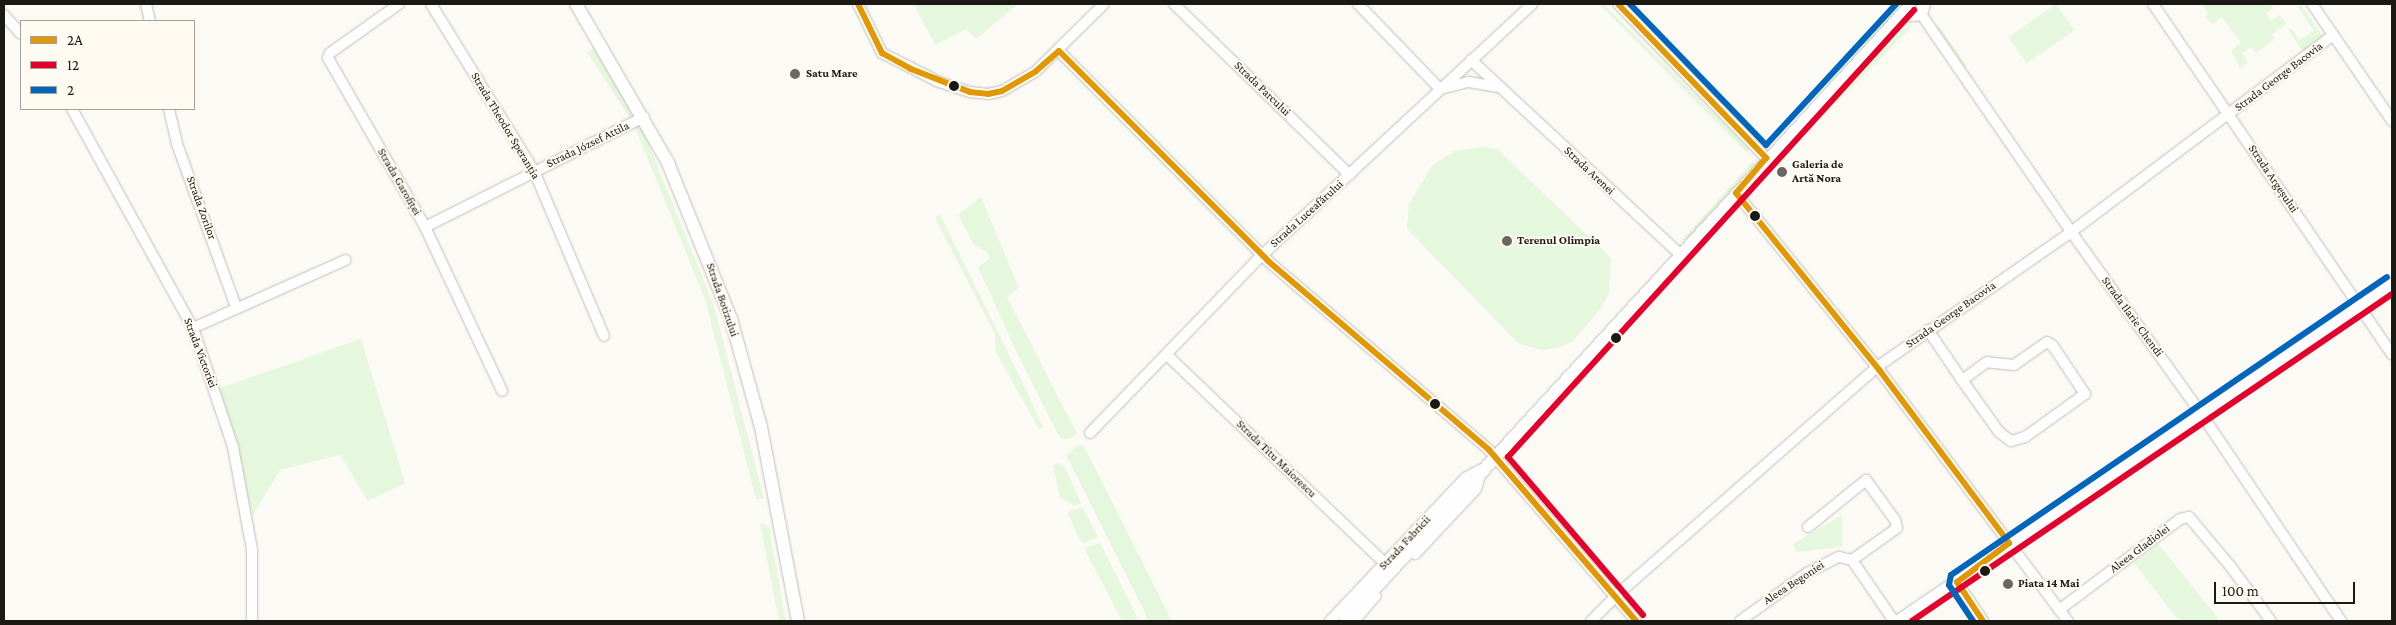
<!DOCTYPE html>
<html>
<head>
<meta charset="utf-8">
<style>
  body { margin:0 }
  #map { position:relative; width:2396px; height:625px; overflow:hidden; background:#fcfaf5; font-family:"Crimson Pro",serif }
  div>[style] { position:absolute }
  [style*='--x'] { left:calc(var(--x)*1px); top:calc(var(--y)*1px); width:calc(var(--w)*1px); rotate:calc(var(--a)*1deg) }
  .green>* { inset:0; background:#e5f7dc; transform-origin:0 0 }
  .roads { filter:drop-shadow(0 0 1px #c1beb9) drop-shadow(0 0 1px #c1beb9) }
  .minor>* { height:10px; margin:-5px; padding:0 5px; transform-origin:5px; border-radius:5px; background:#fffefe }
  .major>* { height:12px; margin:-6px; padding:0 6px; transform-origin:6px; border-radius:6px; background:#fffefe }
  .bus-1>* { height:6px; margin:-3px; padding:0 3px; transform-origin:3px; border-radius:3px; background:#e19802 }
  .bus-2>* { height:6px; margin:-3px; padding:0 3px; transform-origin:3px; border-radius:3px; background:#e4002b }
  .bus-3>* { height:6px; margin:-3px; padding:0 3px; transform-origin:3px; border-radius:3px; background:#0065bd }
  .dots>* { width:14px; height:14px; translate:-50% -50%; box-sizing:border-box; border:2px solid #fffbf2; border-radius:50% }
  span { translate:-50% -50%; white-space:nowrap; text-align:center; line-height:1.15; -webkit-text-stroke:4px #fffbf2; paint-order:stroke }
  .poi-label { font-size:12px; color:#1b1914; font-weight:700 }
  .left { translate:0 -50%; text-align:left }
  .street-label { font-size:12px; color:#1b1914 }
  .frame { position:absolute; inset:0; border:5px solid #1b1914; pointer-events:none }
  .legend { position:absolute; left:20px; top:20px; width:175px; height:90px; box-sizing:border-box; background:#fffbf2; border:1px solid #a4a199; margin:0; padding:6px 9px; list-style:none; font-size:15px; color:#1b1914 }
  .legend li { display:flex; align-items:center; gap:10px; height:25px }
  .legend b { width:25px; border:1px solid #a4a199 }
  .scale { position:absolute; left:2214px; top:582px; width:141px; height:22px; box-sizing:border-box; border:2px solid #1b1914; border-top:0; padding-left:6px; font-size:15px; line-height:18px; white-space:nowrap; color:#1b1914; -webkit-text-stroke:4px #fffbf2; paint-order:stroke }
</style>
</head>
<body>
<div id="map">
  <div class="green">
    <div style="clip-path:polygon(914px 4px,1018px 4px,976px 39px,966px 29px,935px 45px)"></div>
    <div style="clip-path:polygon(1599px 4px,1604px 4px,1749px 149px,1747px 153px)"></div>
    <div style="clip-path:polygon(1626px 4px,1631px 4px,1764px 137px,1760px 139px)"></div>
    <div style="clip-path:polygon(1895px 4px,1898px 10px,1891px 19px,1774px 138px,1773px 136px)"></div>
    <div style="left:2056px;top:4px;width:32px;height:58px;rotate:55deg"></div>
    <div style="clip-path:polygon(2206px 4px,2270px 4px,2273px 8px,2266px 14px,2271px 21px,2280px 15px,2286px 24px,2272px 34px,2275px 39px,2256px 53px,2251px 47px,2242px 53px,2248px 62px,2240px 68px,2231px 51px,2241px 43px,2222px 17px,2212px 24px,2205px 16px,2208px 13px,2203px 5px)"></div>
    <div style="clip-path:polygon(2301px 5px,2323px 36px,2303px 51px,2288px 30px,2291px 28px,2299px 40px,2314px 31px,2298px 7px)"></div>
    <div style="clip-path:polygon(1913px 25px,1761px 180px,1758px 179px,1820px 110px,1900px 31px)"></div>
    <div style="clip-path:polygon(1939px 26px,1967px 66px,1963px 69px,1936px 28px)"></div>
    <div style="clip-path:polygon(593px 48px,639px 120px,714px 306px,764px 499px,756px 499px,705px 299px,633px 123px,587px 52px)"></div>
    <div style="clip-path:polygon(1484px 147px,1497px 149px,1611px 258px,1609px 293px,1601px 308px,1573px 341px,1558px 348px,1541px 350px,1518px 343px,1407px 229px,1409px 204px,1432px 166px,1455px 151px)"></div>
    <div style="clip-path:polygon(1754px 160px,1754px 164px,1688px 240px,1682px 240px)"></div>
    <div style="clip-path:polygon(981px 197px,1019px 288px,1007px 297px,1077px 434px,1069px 439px,1061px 438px,1055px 429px,1016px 351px,978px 267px,990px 258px,987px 252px,974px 245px,958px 215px)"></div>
    <div style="clip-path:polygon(940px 214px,1016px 369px,1043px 427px,1039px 429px,996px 352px,995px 334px,935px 218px)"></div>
    <div style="clip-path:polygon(361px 339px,405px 483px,368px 501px,340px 455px,280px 470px,253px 515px,217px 389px)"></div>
    <div style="clip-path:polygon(1079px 445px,1084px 446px,1172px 621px,1149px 621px,1066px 455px)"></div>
    <div style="clip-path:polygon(1058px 463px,1064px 466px,1081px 503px,1074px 506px,1060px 497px,1053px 466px)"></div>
    <div style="clip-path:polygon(1083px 508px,1098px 537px,1084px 543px,1080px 540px,1068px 514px,1071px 510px)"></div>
    <div style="clip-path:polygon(1842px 515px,1842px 547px,1796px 552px,1793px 544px)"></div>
    <div style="clip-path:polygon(760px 523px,769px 527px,786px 621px,779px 621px)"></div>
    <div style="clip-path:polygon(1100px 543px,1132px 606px,1138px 621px,1122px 621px,1084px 548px)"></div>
    <div style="clip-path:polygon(2158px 544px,2218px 618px,2215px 621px,2179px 621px,2134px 563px)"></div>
  </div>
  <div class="roads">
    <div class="minor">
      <div style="--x:146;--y:4;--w:17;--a:77"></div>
      <div style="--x:399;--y:4;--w:85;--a:144.6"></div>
      <div style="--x:330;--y:53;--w:5;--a:112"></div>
      <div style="--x:328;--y:58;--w:195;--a:60.1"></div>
      <div style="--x:425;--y:227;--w:181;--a:64.8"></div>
      <div style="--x:431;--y:4;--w:196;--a:58.3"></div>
      <div style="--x:534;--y:171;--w:179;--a:67"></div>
      <div style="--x:858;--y:4;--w:55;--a:63.9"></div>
      <div style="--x:882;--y:53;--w:64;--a:27"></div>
      <div style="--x:939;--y:82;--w:33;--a:18"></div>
      <div style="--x:970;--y:92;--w:18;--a:6"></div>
      <div style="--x:988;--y:94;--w:14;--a:-12"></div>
      <div style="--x:1002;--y:91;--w:39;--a:-30"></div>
      <div style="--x:1036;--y:71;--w:95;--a:-44.6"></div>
      <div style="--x:1174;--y:4;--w:245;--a:44.2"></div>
      <div style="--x:1358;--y:4;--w:118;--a:46"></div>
      <div style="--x:1440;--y:89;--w:30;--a:-14"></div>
      <div style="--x:1469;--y:82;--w:28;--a:10"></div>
      <div style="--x:1618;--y:4;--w:214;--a:46.1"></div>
      <div style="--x:2153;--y:4;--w:424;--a:55.7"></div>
      <div style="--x:2312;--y:4;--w:142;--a:55.6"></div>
      <div style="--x:1921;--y:14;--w:270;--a:55.4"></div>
      <div style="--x:2074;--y:236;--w:213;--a:54.4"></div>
      <div style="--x:2198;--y:409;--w:256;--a:56"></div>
      <div style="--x:4;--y:15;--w:25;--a:48"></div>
      <div style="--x:1059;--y:51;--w:296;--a:45.1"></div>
      <div style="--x:1268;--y:261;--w:291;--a:40.5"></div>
      <div style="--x:1489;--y:450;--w:225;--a:49.3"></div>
      <div style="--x:1471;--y:60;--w:285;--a:42.9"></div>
      <div style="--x:72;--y:109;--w:250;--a:61.1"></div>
      <div style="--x:193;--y:328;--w:126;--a:71.4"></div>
      <div style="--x:233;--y:447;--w:105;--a:79.5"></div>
      <div style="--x:252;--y:550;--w:71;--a:90"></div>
      <div style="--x:169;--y:109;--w:36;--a:77"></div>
      <div style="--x:177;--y:144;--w:173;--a:70.1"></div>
      <div style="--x:1736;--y:193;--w:229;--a:51"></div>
      <div style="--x:1880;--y:371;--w:313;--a:53.1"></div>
      <div style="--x:425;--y:227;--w:245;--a:-26.7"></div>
      <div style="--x:193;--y:328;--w:167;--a:-24"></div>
      <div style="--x:1928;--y:330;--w:60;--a:55.8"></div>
      <div style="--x:1962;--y:380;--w:64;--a:54.6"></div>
      <div style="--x:1999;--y:432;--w:15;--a:37"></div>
      <div style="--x:2011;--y:441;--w:15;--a:-16"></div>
      <div style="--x:2025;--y:437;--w:74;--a:-35.6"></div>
      <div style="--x:2085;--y:394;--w:58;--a:-123.7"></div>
      <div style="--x:2053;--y:346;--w:7;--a:-146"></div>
      <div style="--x:2047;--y:342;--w:40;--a:145.1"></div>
      <div style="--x:2014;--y:365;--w:27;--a:-174"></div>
      <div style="--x:1987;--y:362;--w:31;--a:144"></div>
      <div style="--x:1167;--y:355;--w:303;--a:43.7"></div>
      <div style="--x:1090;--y:433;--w:242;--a:-46"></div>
      <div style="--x:1258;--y:259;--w:374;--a:-42.9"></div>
      <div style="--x:1808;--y:527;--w:75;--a:-39"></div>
      <div style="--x:1866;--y:480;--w:49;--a:54.1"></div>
      <div style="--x:1895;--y:520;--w:8;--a:76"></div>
      <div style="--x:1897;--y:528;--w:55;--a:144.6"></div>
      <div style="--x:1415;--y:554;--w:89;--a:-46.8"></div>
      <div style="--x:1476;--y:489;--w:14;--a:-73"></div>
      <div style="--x:1957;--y:582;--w:47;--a:56.3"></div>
      <div style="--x:2059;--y:610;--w:151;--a:-36.9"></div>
      <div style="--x:2180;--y:519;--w:9;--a:-13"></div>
      <div style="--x:2189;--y:517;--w:65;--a:50"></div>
      <div style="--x:2231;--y:567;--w:67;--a:53.5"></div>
      <div style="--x:1330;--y:621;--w:197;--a:-46.6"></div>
      <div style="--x:1465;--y:478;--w:19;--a:-28"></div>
      <div style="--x:1354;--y:621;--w:33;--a:-49"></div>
      <div style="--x:1591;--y:621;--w:40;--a:-45"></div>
      <div style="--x:1619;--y:593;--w:343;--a:-41.2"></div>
      <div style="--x:1877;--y:367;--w:236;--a:-34.8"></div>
      <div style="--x:2071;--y:232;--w:328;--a:-36.9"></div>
      <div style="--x:1740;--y:621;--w:82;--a:-35.6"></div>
      <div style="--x:1807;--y:573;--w:36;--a:-27"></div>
      <div style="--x:1839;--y:557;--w:13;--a:13"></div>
      <div style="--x:1852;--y:560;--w:74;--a:55.5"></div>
      <div style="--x:1897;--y:621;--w:599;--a:-34.25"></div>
    </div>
    <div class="major">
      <div style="--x:576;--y:4;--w:184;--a:59.9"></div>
      <div style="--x:668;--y:163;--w:168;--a:68"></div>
      <div style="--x:731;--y:319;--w:112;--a:74.5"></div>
      <div style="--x:761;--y:427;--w:197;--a:79.2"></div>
      <div style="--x:1900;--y:16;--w:21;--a:-5"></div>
      <div style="--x:1921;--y:14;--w:10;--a:-73"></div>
      <div style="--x:1345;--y:621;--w:834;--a:-47.43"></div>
    </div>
  </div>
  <div class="bus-1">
    <div style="--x:858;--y:4;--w:55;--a:63.9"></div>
    <div style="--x:882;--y:53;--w:33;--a:29"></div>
    <div style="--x:911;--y:69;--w:63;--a:21.3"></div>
    <div style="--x:970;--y:92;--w:18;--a:6"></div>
    <div style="--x:988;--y:94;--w:14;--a:-12"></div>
    <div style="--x:1002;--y:91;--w:39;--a:-30"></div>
    <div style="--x:1036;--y:71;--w:30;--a:-41"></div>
    <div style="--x:1059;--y:51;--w:296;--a:45.1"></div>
    <div style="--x:1268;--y:261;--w:291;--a:40.5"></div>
    <div style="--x:1489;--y:450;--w:225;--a:49.3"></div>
    <div style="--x:1618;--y:4;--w:214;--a:46.1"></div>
    <div style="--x:1766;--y:158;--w:46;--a:130.6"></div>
    <div style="--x:1736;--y:193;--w:229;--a:51"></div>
    <div style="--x:1880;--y:371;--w:215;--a:53.1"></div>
    <div style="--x:2009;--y:543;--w:65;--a:143.1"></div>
    <div style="--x:1957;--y:582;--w:47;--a:56.3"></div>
  </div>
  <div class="bus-2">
    <div style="--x:1643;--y:615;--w:208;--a:-130.5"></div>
    <div style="--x:1508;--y:457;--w:604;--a:-47.75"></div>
    <div style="--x:1912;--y:621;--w:581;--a:-34.26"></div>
  </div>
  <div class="bus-3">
    <div style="--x:1630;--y:4;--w:196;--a:46"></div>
    <div style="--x:1766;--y:145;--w:192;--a:-47.3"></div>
    <div style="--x:1973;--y:621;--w:43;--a:-123.7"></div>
    <div style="--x:1949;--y:585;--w:10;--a:-79"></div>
    <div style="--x:1951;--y:575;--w:528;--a:-34.35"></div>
  </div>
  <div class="dots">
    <div style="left:795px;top:74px;background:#6a6863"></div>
    <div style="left:954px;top:86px;background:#1b1914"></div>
    <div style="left:1782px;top:172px;background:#6a6863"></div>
    <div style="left:1755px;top:216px;background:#1b1914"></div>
    <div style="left:1507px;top:241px;background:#6a6863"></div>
    <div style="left:1616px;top:338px;background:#1b1914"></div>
    <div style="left:1435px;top:404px;background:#1b1914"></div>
    <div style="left:1985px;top:571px;background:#1b1914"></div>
    <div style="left:2008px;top:584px;background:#6a6863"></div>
  </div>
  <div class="poi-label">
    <span class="left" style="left:806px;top:74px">Satu Mare</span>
    <span class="left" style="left:1792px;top:172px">Galeria de<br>Artă Nora</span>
    <span class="left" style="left:1517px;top:241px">Terenul Olimpia</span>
    <span class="left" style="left:2018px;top:584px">Piata 14 Mai</span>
  </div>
  <div class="street-label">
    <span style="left:2279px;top:77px;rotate:-37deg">Strada George Bacovia</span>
    <span style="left:1262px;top:89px;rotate:44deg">Strada Parcului</span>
    <span style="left:505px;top:126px;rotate:59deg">Strada Theodor Speranția</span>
    <span style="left:588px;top:145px;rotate:-26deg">Strada József Attila</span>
    <span style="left:1589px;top:171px;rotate:43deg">Strada Arenei</span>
    <span style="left:2273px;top:179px;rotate:56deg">Strada Argeșului</span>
    <span style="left:399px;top:182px;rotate:60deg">Strada Garofiței</span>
    <span style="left:201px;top:208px;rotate:70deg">Strada Zorilor</span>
    <span style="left:1307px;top:214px;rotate:-42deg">Strada Luceafărului</span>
    <span style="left:722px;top:300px;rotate:71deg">Strada Botizului</span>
    <span style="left:1951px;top:315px;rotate:-35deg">Strada George Bacovia</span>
    <span style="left:2132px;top:317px;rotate:54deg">Strada Ilarie Chendi</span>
    <span style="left:200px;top:353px;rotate:69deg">Strada Victoriei</span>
    <span style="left:1276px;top:459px;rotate:44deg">Strada Titu Maiorescu</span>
    <span style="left:1405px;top:543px;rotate:-47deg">Strada Fabricii</span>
    <span style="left:2140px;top:549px;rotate:-37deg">Aleea Gladiolei</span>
    <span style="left:1794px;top:583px;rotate:-33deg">Aleea Begoniei</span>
  </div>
  <div class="frame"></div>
  <ul class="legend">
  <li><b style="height:6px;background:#e19802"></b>2A</li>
  <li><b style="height:6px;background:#e4002b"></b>12</li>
  <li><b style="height:6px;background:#0065bd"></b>2</li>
  </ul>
  <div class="scale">100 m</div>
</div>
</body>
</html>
